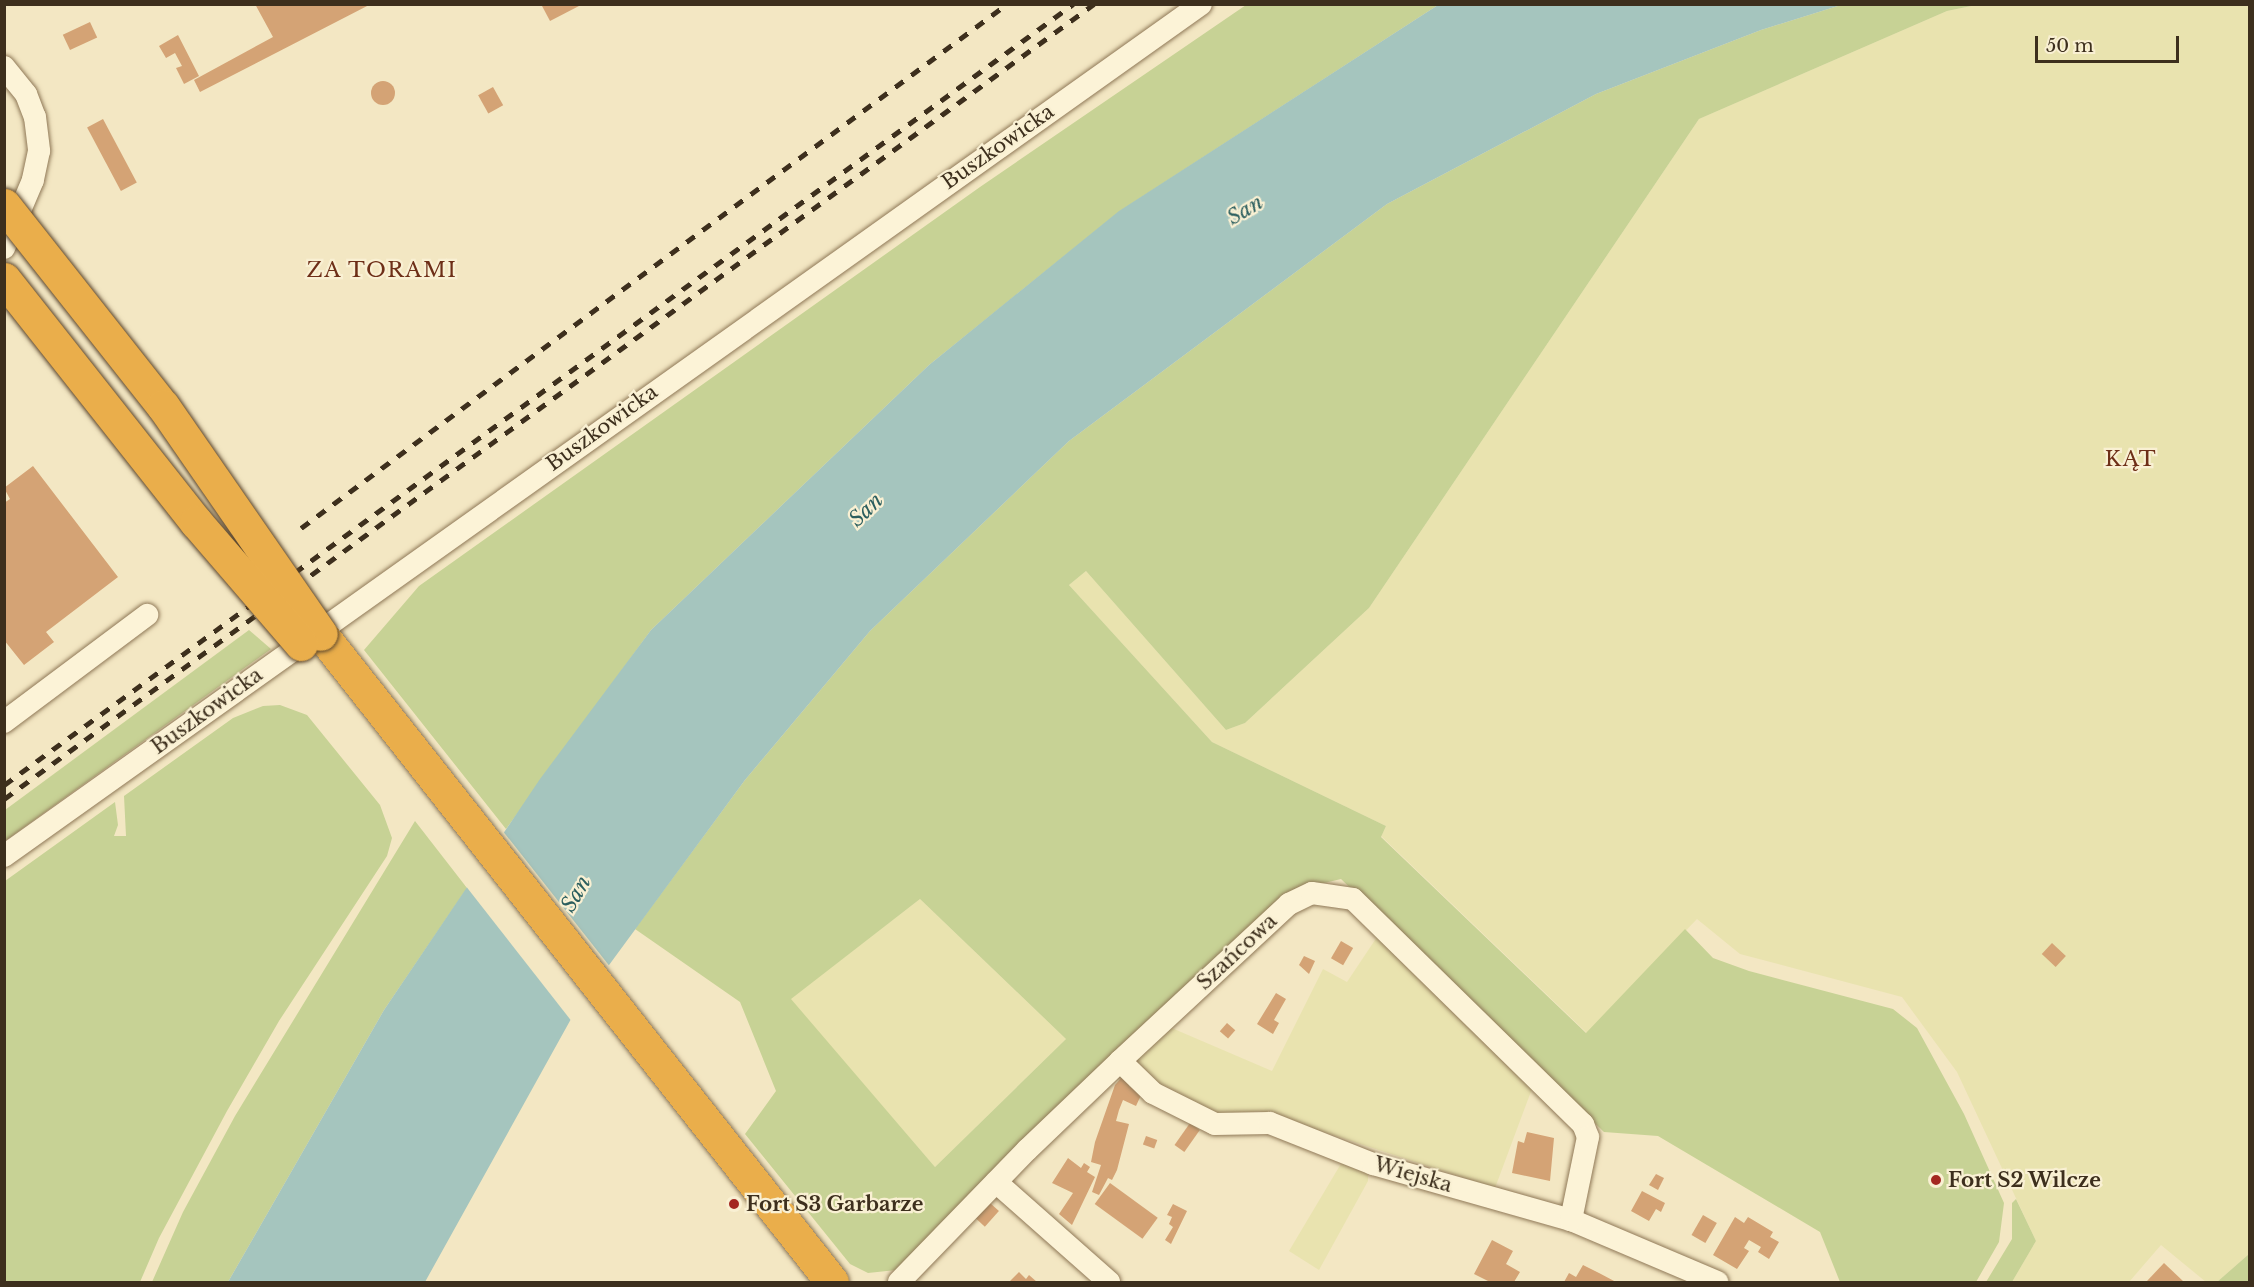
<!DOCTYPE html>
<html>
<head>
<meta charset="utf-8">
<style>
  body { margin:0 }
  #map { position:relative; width:2254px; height:1287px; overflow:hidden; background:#f3e7c3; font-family:"Libre Baskerville",serif }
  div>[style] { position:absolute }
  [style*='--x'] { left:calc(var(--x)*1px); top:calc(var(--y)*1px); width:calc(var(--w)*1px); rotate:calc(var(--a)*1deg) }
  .farmland>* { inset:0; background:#e9e3af }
  .green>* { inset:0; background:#c7d295 }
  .water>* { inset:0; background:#a5c5be }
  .pier>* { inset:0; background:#f3e7c3 }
  .building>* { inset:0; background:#d4a375; transform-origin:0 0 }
  .round { border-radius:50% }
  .roads { filter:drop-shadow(0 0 2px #8f7857) drop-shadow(0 0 2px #8f7857) }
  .minor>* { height:22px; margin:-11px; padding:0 11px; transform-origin:11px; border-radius:11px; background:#fcf3d7 }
  .highway>* { height:33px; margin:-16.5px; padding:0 16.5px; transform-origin:16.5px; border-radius:16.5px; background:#eaae4b }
  .rail>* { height:4.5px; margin-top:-2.25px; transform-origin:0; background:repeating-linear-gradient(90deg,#3d2f1d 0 10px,transparent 0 20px) }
  .bridges { filter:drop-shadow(0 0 2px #5c462c) drop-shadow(0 0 2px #5c462c) }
  .highway-bridge>* { height:33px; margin:-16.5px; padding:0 16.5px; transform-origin:16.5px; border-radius:16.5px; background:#eaae4b }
  .dots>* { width:16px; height:16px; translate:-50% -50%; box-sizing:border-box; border:3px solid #f9f0d3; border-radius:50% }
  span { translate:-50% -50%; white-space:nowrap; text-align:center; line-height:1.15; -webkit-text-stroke:4.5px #f9f0d3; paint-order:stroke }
  .street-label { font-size:20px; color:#3d2f1d }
  .poi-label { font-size:20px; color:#3d2f1d; font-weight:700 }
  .left { translate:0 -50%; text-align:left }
  .water-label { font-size:21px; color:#2b5e5e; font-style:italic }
  .neighbourhood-label { font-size:21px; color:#6e2f18; letter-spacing:1.5px }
  .frame { position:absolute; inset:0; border:6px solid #3d2f1d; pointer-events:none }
  .scale { position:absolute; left:2035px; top:36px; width:144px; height:27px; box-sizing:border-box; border:3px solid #3d2f1d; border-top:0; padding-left:8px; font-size:18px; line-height:21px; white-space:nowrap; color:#3d2f1d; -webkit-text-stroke:4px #f9f0d3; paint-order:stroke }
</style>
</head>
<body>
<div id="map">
  <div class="farmland">
    <div style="clip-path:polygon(1976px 5px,2249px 5px,2249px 1254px,2217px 1282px,2206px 1282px,2161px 1245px,2129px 1282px,2012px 1282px,2036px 1241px,1957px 1072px,1902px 997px,1740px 954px,1697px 919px,1587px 1033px,1381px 836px,1386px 826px,1212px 742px,1069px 585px,1086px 571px,1226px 730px,1245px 723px,1369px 608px,1699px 119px,1947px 11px)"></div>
    <div style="clip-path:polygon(920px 899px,1066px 1039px,935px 1167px,790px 999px)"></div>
    <div style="clip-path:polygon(1379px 934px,1533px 1086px,1495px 1188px,1259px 1111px,1219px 1116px,1157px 1090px,1130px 1060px,1167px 1026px,1272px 1071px,1323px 969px,1347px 982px)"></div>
    <div style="clip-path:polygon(1342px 1162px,1368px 1169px,1368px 1181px,1319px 1270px,1289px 1251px)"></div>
  </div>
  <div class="green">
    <div style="clip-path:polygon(1246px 5px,1438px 5px,1120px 211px,929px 365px,651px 630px,506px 829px,364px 650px,419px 586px,980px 187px)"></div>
    <div style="clip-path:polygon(evenodd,1841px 5px,1976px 5px,1947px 11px,1699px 119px,1369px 608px,1245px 723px,1226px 730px,1086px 571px,1069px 585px,1212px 742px,1386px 826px,1381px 837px,1586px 1033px,1685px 929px,1713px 958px,1749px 971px,1893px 1009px,1917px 1028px,1964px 1114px,2004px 1203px,1999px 1242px,1976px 1282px,1840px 1282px,1820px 1232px,1658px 1136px,1604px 1132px,1341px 879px,1299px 889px,896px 1270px,868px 1273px,850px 1264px,745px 1134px,776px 1091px,740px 1002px,635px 929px,745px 780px,870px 631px,1069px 441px,1387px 204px,1596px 94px,1761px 30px,1841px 5px,920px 899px,1066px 1039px,935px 1167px,791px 999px,920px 899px)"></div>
    <div style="clip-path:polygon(249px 630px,271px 649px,5px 841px,5px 810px)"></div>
    <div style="clip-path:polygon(280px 705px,307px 715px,380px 805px,392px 838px,387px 856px,279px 1021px,227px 1111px,159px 1238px,140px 1282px,5px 1282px,5px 881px,115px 802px,118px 825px,114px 836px,126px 836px,124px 796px,233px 718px,263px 706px)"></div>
    <div style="clip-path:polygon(415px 821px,467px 888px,384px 1010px,228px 1282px,152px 1282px,183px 1212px,235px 1116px)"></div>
    <div style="clip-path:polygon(2016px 1199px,2036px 1241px,2012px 1282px,1986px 1282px,2012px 1239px,2012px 1203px)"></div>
    <div style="clip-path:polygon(2249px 1254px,2249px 1282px,2217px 1282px)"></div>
  </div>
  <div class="water">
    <div style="clip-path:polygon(1438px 5px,1841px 5px,1761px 30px,1596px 94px,1387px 204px,1069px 441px,870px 631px,745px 780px,576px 1010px,425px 1282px,228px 1282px,384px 1010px,540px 779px,651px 630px,929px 365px,1119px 211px)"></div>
  </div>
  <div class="pier">
    <div style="clip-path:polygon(502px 830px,611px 968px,573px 1023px,465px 885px)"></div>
  </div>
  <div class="building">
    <div style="clip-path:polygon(255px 4px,371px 4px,200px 92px,194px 80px,273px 37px)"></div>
    <div style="clip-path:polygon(541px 4px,578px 4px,579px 6px,550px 21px)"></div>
    <div style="left:90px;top:22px;width:17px;height:30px;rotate:65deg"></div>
    <div style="clip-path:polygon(178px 35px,199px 76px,184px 84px,176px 68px,182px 66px,175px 53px,166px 58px,159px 46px)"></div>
    <div class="round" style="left:371px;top:81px;width:24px;height:24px"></div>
    <div style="left:493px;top:87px;width:21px;height:17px;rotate:61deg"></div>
    <div style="left:103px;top:119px;width:72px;height:18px;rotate:62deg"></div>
    <div style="clip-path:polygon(33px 466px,118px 577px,46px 632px,54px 642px,24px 665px,4px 640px,4px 503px,10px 499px,4px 488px)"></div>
    <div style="left:1341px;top:941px;width:14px;height:20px;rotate:30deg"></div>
    <div style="left:2052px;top:943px;width:19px;height:15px;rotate:43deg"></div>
    <div style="clip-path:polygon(1304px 956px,1315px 961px,1309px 974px,1299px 965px)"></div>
    <div style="clip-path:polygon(1276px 993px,1286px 999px,1274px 1020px,1279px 1023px,1273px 1034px,1257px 1024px)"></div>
    <div style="left:1227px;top:1023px;width:11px;height:11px;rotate:41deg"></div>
    <div style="clip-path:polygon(1123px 1076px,1131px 1080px,1129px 1086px,1142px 1093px,1136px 1106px,1123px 1100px,1119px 1110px,1116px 1121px,1129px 1124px,1117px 1170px,1112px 1180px,1108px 1178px,1099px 1195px,1092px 1192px,1101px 1165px,1091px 1162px,1095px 1142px,1115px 1085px)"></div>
    <div style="left:1190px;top:1123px;width:12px;height:27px;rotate:35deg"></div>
    <div style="clip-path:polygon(1527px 1132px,1554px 1138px,1550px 1181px,1512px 1173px,1518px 1141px,1524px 1143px)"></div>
    <div style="left:1146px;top:1136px;width:12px;height:9px;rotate:20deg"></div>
    <div style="clip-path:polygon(1068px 1158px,1081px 1168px,1084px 1163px,1090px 1167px,1087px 1172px,1095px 1177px,1072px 1225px,1059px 1214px,1073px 1193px,1052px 1183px)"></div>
    <div style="clip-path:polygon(1656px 1174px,1664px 1178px,1658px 1190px,1649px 1185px)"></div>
    <div style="left:1110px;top:1183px;width:59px;height:26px;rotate:36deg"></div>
    <div style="clip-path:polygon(1642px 1191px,1665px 1203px,1661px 1212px,1656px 1209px,1649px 1221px,1631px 1211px)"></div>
    <div style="left:990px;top:1203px;width:12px;height:21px;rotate:42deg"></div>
    <div style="clip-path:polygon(1173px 1204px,1187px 1211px,1171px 1244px,1165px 1240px,1173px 1227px,1169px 1224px,1172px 1217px,1167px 1215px)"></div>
    <div style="left:1703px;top:1215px;width:16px;height:23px;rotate:30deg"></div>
    <div style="clip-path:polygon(1735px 1217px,1744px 1223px,1748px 1217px,1773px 1232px,1770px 1237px,1779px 1242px,1769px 1259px,1758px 1252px,1761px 1247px,1749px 1240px,1744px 1248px,1749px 1251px,1737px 1269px,1713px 1255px)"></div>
    <div style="clip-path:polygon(1492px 1240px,1513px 1251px,1506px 1264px,1520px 1272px,1514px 1282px,1490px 1282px,1474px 1274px)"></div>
    <div style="clip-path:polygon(2164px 1263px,2184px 1282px,2147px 1281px)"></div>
    <div style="clip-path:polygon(1583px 1265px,1599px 1273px,1616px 1282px,1564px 1282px,1569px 1273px,1576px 1277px)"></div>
    <div style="clip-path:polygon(1019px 1272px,1026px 1279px,1029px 1275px,1037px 1282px,1009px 1282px)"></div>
  </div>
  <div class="roads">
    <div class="minor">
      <div style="--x:4;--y:67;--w:35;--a:51"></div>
      <div style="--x:26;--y:94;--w:25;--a:69"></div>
      <div style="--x:35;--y:117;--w:34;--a:83"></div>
      <div style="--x:39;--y:151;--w:30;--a:102"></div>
      <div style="--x:33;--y:180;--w:74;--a:113.1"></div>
      <div style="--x:4;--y:722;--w:179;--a:-36.8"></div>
      <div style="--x:4;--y:856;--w:1469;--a:-35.44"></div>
      <div style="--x:1120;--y:1061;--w:46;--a:44.1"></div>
      <div style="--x:1153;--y:1093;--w:69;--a:26.6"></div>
      <div style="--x:1215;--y:1124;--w:55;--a:-1"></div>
      <div style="--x:1270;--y:1123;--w:111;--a:21.7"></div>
      <div style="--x:1373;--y:1164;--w:206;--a:15.8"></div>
      <div style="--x:1571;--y:1220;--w:159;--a:23"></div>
      <div style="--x:996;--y:1182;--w:151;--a:41.5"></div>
      <div style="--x:899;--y:1282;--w:184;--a:-45.9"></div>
      <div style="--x:1027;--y:1150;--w:129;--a:-43.7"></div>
      <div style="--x:1120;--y:1061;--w:231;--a:-42.9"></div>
      <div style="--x:1289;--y:904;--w:25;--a:-26"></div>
      <div style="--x:1312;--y:893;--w:41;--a:8.3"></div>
      <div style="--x:1353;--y:899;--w:322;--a:44.4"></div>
      <div style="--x:1583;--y:1124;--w:14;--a:69"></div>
      <div style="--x:1588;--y:1137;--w:85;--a:101.6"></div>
    </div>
    <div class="highway">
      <div style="--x:321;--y:634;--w:825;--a:51.74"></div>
    </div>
  </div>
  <div class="rail">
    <div style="--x:301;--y:528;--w:879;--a:-36.58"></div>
    <div style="--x:4;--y:785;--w:1324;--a:-36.15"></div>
    <div style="--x:4;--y:799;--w:1349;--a:-36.11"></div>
  </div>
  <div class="bridges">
    <div class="highway-bridge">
      <div style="--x:4;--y:205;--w:256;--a:51.7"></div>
      <div style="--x:163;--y:406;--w:277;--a:55.3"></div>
      <div style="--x:4;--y:279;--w:310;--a:51.7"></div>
      <div style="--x:196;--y:522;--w:161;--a:49.3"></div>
    </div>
  </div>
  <div class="dots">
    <div style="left:1936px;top:1180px;background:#a42821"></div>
    <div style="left:734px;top:1204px;background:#a42821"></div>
  </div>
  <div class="street-label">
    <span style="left:998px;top:147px;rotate:-35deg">Buszkowicka</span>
    <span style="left:602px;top:428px;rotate:-36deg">Buszkowicka</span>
    <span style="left:207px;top:711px;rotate:-36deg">Buszkowicka</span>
    <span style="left:1237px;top:952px;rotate:-43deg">Szańcowa</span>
    <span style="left:1413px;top:1175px;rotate:16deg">Wiejska</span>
  </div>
  <div class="poi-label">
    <span class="left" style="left:1948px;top:1180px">Fort S2 Wilcze</span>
    <span class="left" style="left:746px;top:1204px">Fort S3 Garbarze</span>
  </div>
  <div class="water-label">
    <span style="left:1245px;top:210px;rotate:-31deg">San</span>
    <span style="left:866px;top:510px;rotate:-44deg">San</span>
    <span style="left:576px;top:894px;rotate:-60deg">San</span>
  </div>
  <div class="neighbourhood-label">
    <span style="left:382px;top:270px">ZA TORAMI</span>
    <span style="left:2131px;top:459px">KĄT</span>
  </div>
  <div class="frame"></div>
  <div class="scale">50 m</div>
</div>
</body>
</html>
